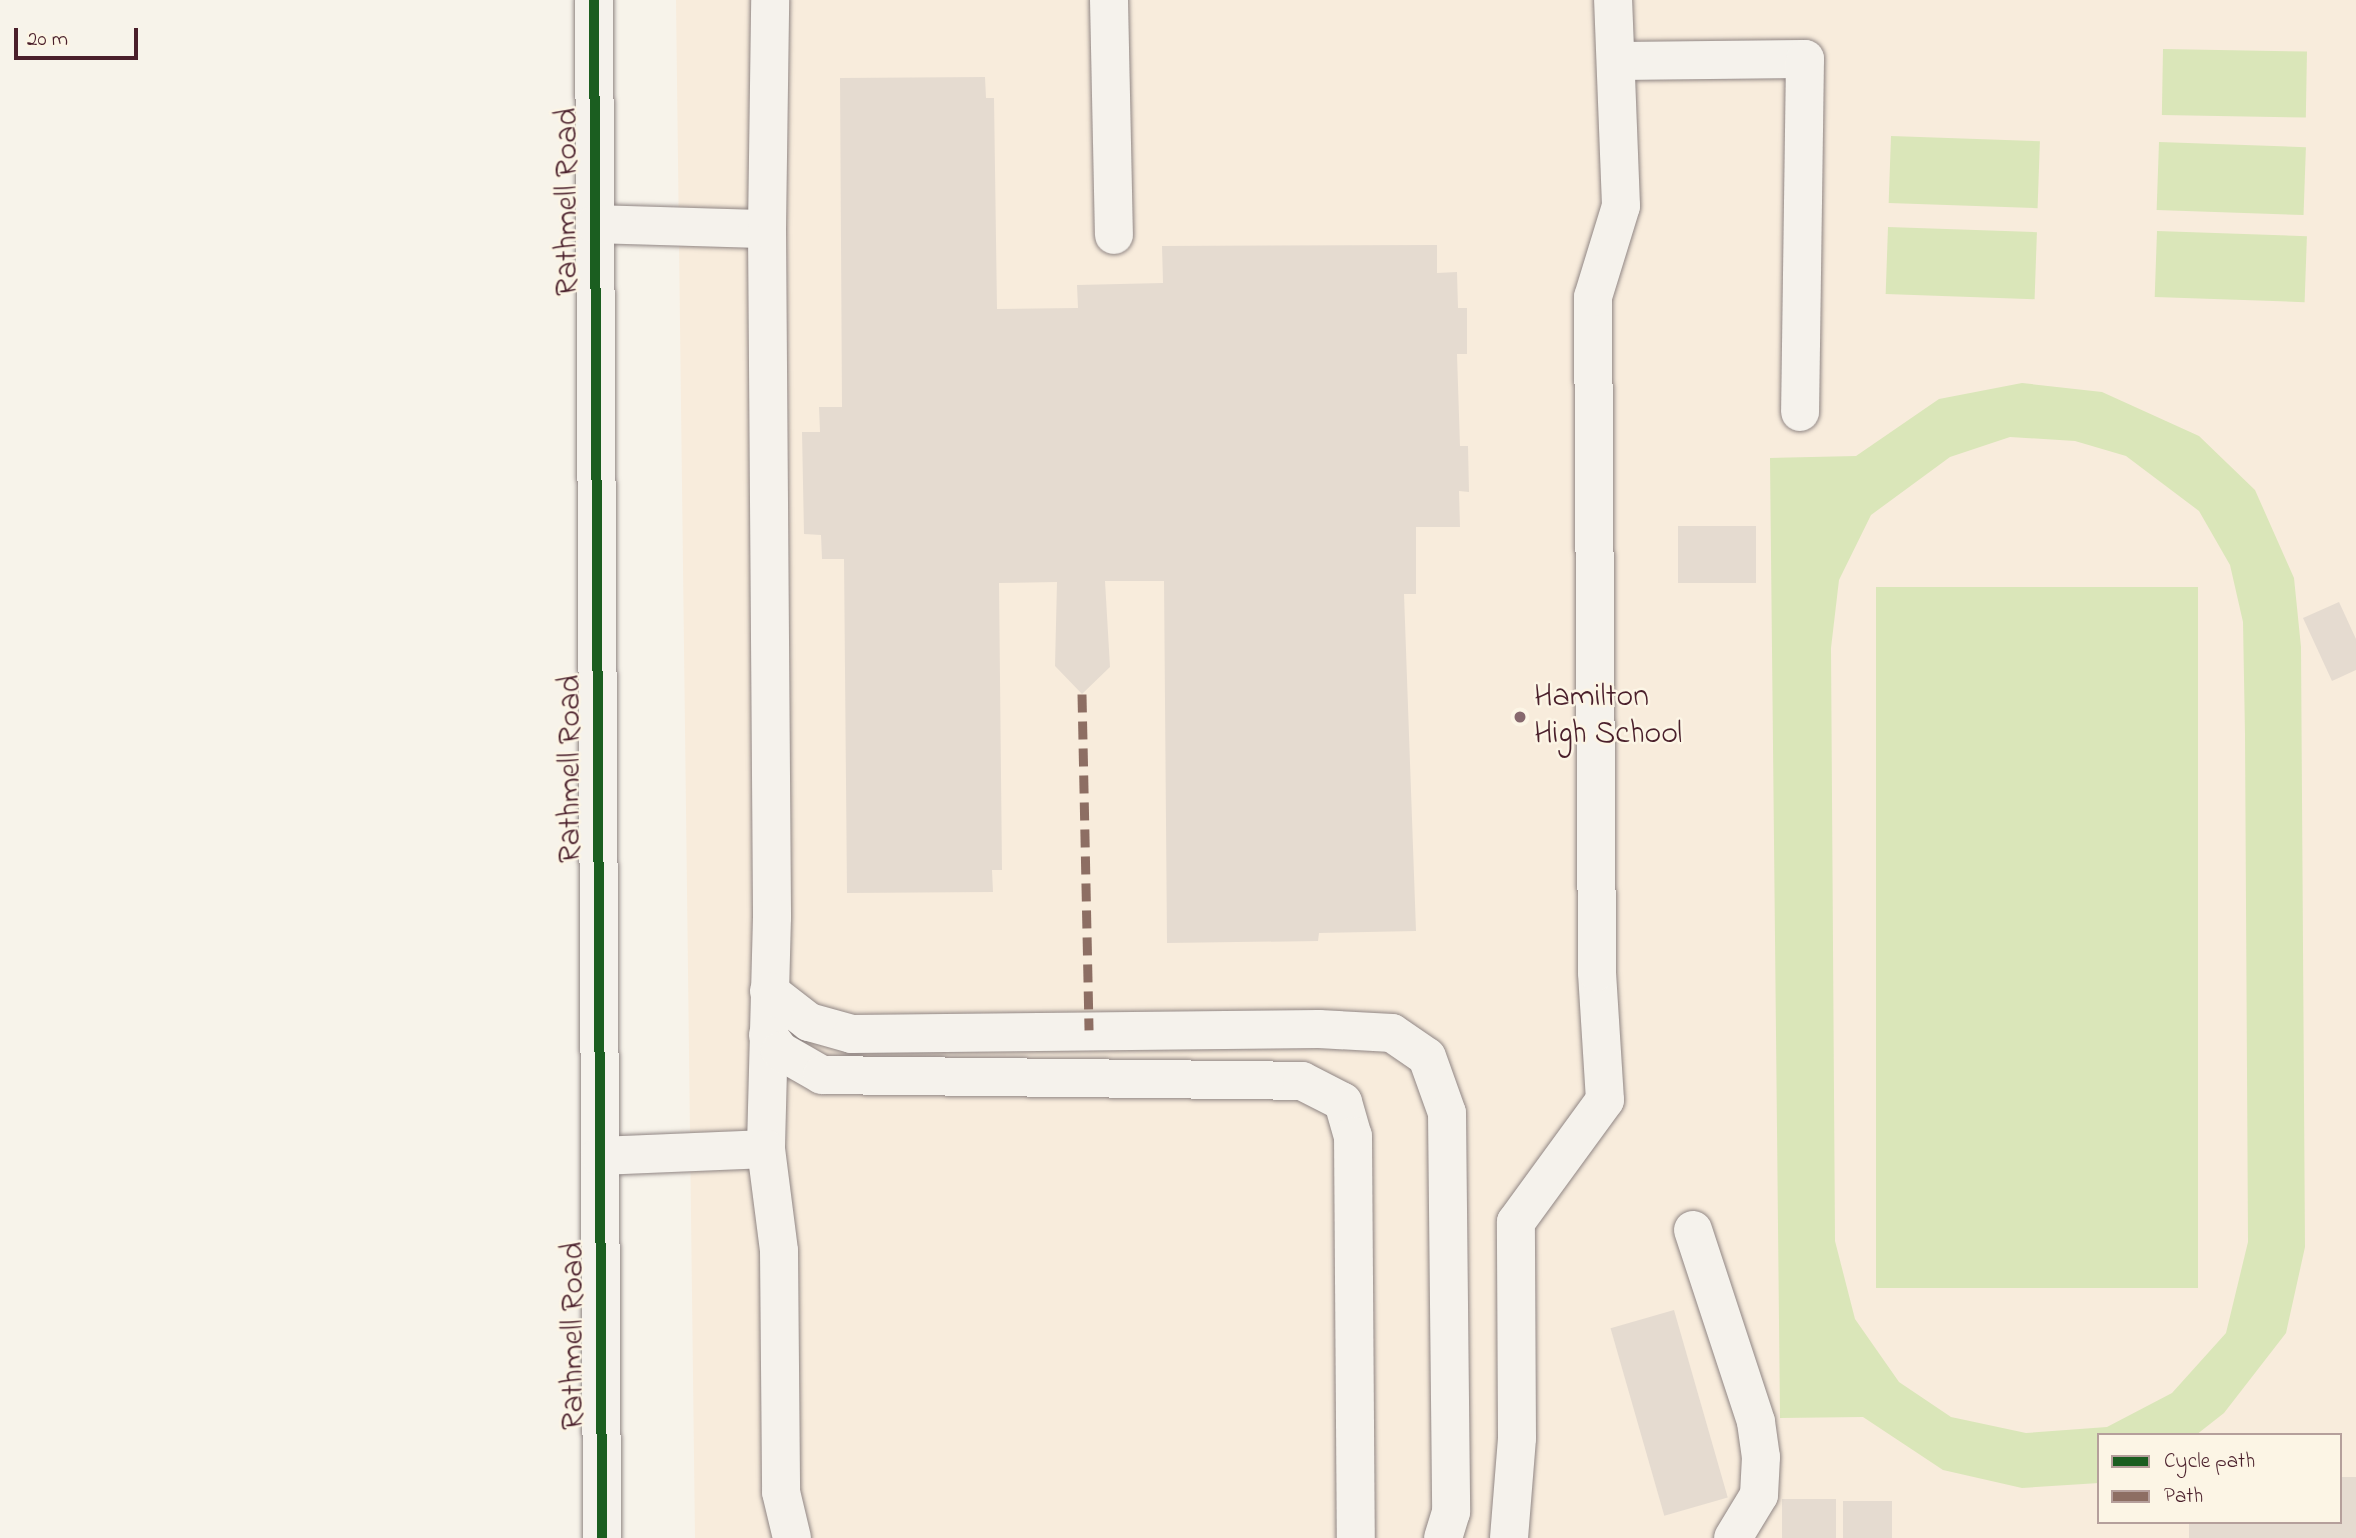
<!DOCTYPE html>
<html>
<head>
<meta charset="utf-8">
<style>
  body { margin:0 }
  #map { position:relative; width:2356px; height:1538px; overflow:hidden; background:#f7f3ea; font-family:"Indie Flower",sans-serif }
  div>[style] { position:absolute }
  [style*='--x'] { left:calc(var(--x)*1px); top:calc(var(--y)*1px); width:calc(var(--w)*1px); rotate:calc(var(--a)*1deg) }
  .built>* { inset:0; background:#f8ecdc }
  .green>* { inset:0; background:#dae6b9; transform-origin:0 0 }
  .building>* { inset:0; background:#e5dbd0; transform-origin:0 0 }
  .roads { filter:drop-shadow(0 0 2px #908684) drop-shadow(0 0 2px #908684) }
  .minor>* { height:38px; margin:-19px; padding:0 19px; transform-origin:19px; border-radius:19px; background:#f5f2ec }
  .quiet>* { height:9px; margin-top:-4.5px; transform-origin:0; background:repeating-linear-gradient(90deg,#8d6e63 0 18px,transparent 0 27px) }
  .cycleway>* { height:10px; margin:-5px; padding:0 5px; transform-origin:5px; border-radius:5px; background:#1b5e20 }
  .dots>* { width:19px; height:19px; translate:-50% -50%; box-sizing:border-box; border:4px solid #fcf5e5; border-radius:50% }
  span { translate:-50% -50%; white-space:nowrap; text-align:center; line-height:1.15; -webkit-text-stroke:5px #fcf5e5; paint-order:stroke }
  .street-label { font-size:32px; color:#4a1f2b }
  .poi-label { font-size:32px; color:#4a1f2b }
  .left { translate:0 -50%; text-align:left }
  .legend { position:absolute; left:2097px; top:1433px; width:245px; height:91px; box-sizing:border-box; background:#fcf5e5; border:2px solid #b59f9b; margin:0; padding:9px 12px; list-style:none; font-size:21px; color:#4a1f2b }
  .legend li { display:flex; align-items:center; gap:14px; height:35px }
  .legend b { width:35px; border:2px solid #b59f9b }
  .scale { position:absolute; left:14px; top:28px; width:124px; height:32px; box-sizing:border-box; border:4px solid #4a1f2b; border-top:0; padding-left:9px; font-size:21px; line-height:24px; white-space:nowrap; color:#4a1f2b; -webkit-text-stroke:5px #fcf5e5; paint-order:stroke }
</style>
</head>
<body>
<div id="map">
  <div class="built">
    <div style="clip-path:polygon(evenodd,676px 0,2356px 0,2356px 1538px,695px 1538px,676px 0,2099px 1435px,2340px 1435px,2340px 1522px,2099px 1522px,2099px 1435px)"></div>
  </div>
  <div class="green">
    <div style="left:2163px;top:49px;width:144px;height:66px;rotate:1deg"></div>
    <div style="left:1891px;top:136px;width:149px;height:67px;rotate:2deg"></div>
    <div style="left:2159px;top:142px;width:147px;height:68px;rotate:2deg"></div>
    <div style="left:1888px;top:227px;width:149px;height:67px;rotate:2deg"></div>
    <div style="left:2157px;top:231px;width:150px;height:66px;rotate:2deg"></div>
    <div style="clip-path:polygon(evenodd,2022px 383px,2102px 392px,2199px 436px,2255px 490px,2294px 578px,2301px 647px,2305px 1247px,2286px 1333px,2224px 1413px,2196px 1435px,2099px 1435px,2099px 1483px,2022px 1488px,1943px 1470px,1863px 1417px,1780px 1418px,1770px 458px,1856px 456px,1939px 399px,2022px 383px,2010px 437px,2075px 441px,2126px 456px,2199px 511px,2230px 565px,2243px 622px,2245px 735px,2248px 1242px,2226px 1333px,2172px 1393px,2107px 1427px,2026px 1433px,1951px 1417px,1899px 1382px,1855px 1319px,1835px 1241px,1831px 648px,1839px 580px,1871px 515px,1950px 457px,2010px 437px)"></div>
    <div style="left:2198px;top:587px;width:701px;height:322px;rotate:90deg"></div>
  </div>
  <div class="building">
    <div style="clip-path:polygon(985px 77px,986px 98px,994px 98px,997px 309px,1078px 308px,1077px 285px,1163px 283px,1162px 246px,1437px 245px,1437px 273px,1457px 272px,1458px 308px,1467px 308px,1467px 354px,1457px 354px,1460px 446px,1468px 446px,1469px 492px,1459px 491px,1460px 527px,1416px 527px,1416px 594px,1404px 594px,1416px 931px,1319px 933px,1318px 941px,1167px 943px,1164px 581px,1105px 581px,1110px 667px,1082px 694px,1055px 666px,1057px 582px,999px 583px,1002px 870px,992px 870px,993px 892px,847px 893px,844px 559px,822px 559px,821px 535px,804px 534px,802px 432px,820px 432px,819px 407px,842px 407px,840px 78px)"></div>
    <div style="left:1678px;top:526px;width:78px;height:57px"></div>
    <div style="clip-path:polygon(2339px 602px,2356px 639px,2356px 670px,2332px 681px,2303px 618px)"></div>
    <div style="left:1674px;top:1310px;width:195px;height:66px;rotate:74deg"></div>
    <div style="clip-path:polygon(2340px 1477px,2356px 1477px,2356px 1538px,2189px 1538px,2189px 1522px,2340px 1522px)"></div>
    <div style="left:1782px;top:1499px;width:54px;height:39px"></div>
    <div style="left:1843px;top:1501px;width:49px;height:37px"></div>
  </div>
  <div class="roads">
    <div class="minor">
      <div style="--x:594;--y:0;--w:1538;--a:89.7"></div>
      <div style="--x:1109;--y:0;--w:235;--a:88.8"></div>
      <div style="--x:1616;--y:61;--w:189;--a:-0.6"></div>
      <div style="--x:1805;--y:59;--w:353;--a:90.8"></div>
      <div style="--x:595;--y:224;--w:172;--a:1.7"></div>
      <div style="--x:767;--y:229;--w:688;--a:89.58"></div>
      <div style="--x:772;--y:917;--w:232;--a:91.5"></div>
      <div style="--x:766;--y:1149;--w:166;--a:177.6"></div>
      <div style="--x:767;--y:229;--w:229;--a:-89.2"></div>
      <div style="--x:769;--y:991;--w:51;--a:37.8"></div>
      <div style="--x:809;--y:1022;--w:45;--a:15.6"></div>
      <div style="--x:852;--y:1034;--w:467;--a:-0.6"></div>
      <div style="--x:1319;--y:1029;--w:73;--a:3.1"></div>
      <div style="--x:1392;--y:1033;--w:42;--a:34.4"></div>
      <div style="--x:1427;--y:1057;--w:59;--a:70.3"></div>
      <div style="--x:1447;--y:1113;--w:399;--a:89.4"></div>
      <div style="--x:1451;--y:1512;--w:27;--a:107"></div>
      <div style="--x:768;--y:1035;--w:20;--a:53"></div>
      <div style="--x:780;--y:1051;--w:48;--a:29.7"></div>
      <div style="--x:822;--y:1075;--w:480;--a:0.7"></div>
      <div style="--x:1302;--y:1081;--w:46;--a:27.1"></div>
      <div style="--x:1343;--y:1102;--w:35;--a:74"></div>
      <div style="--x:1353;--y:1136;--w:402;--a:89.6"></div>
      <div style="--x:766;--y:1149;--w:103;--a:82.7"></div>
      <div style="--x:779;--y:1251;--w:241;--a:89.5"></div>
      <div style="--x:781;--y:1492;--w:47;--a:76.6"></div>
      <div style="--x:1693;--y:1230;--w:202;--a:71.8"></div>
      <div style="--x:1756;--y:1422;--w:35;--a:82"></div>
      <div style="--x:1761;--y:1457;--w:38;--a:93"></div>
      <div style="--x:1759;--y:1495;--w:50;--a:121.2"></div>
      <div style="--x:1509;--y:1538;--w:100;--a:-85.4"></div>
      <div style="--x:1517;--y:1438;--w:216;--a:-90.3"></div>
      <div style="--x:1516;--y:1222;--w:151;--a:-53.9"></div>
      <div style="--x:1605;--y:1100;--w:128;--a:-93.6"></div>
      <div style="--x:1597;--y:972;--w:675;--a:-90.34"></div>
      <div style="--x:1593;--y:297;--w:95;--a:-72.9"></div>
      <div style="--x:1621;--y:206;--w:206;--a:-92.2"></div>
    </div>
  </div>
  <div class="quiet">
    <div style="--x:1082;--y:694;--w:336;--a:88.8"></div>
  </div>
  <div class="cycleway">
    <div style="--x:594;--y:0;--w:1538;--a:89.7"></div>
  </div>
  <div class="dots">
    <div style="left:1520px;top:717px;background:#87696e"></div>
  </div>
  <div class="street-label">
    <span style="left:569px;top:202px;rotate:-90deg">Rathmell Road</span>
    <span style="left:572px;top:769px;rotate:-90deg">Rathmell Road</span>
    <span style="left:575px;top:1336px;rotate:-90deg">Rathmell Road</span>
  </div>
  <div class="poi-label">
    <span class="left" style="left:1534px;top:717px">Hamilton<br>High School</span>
  </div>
  <ul class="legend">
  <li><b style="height:9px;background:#1b5e20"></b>Cycle path</li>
  <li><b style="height:9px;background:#8d6e63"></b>Path</li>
  </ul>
  <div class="scale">20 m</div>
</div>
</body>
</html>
